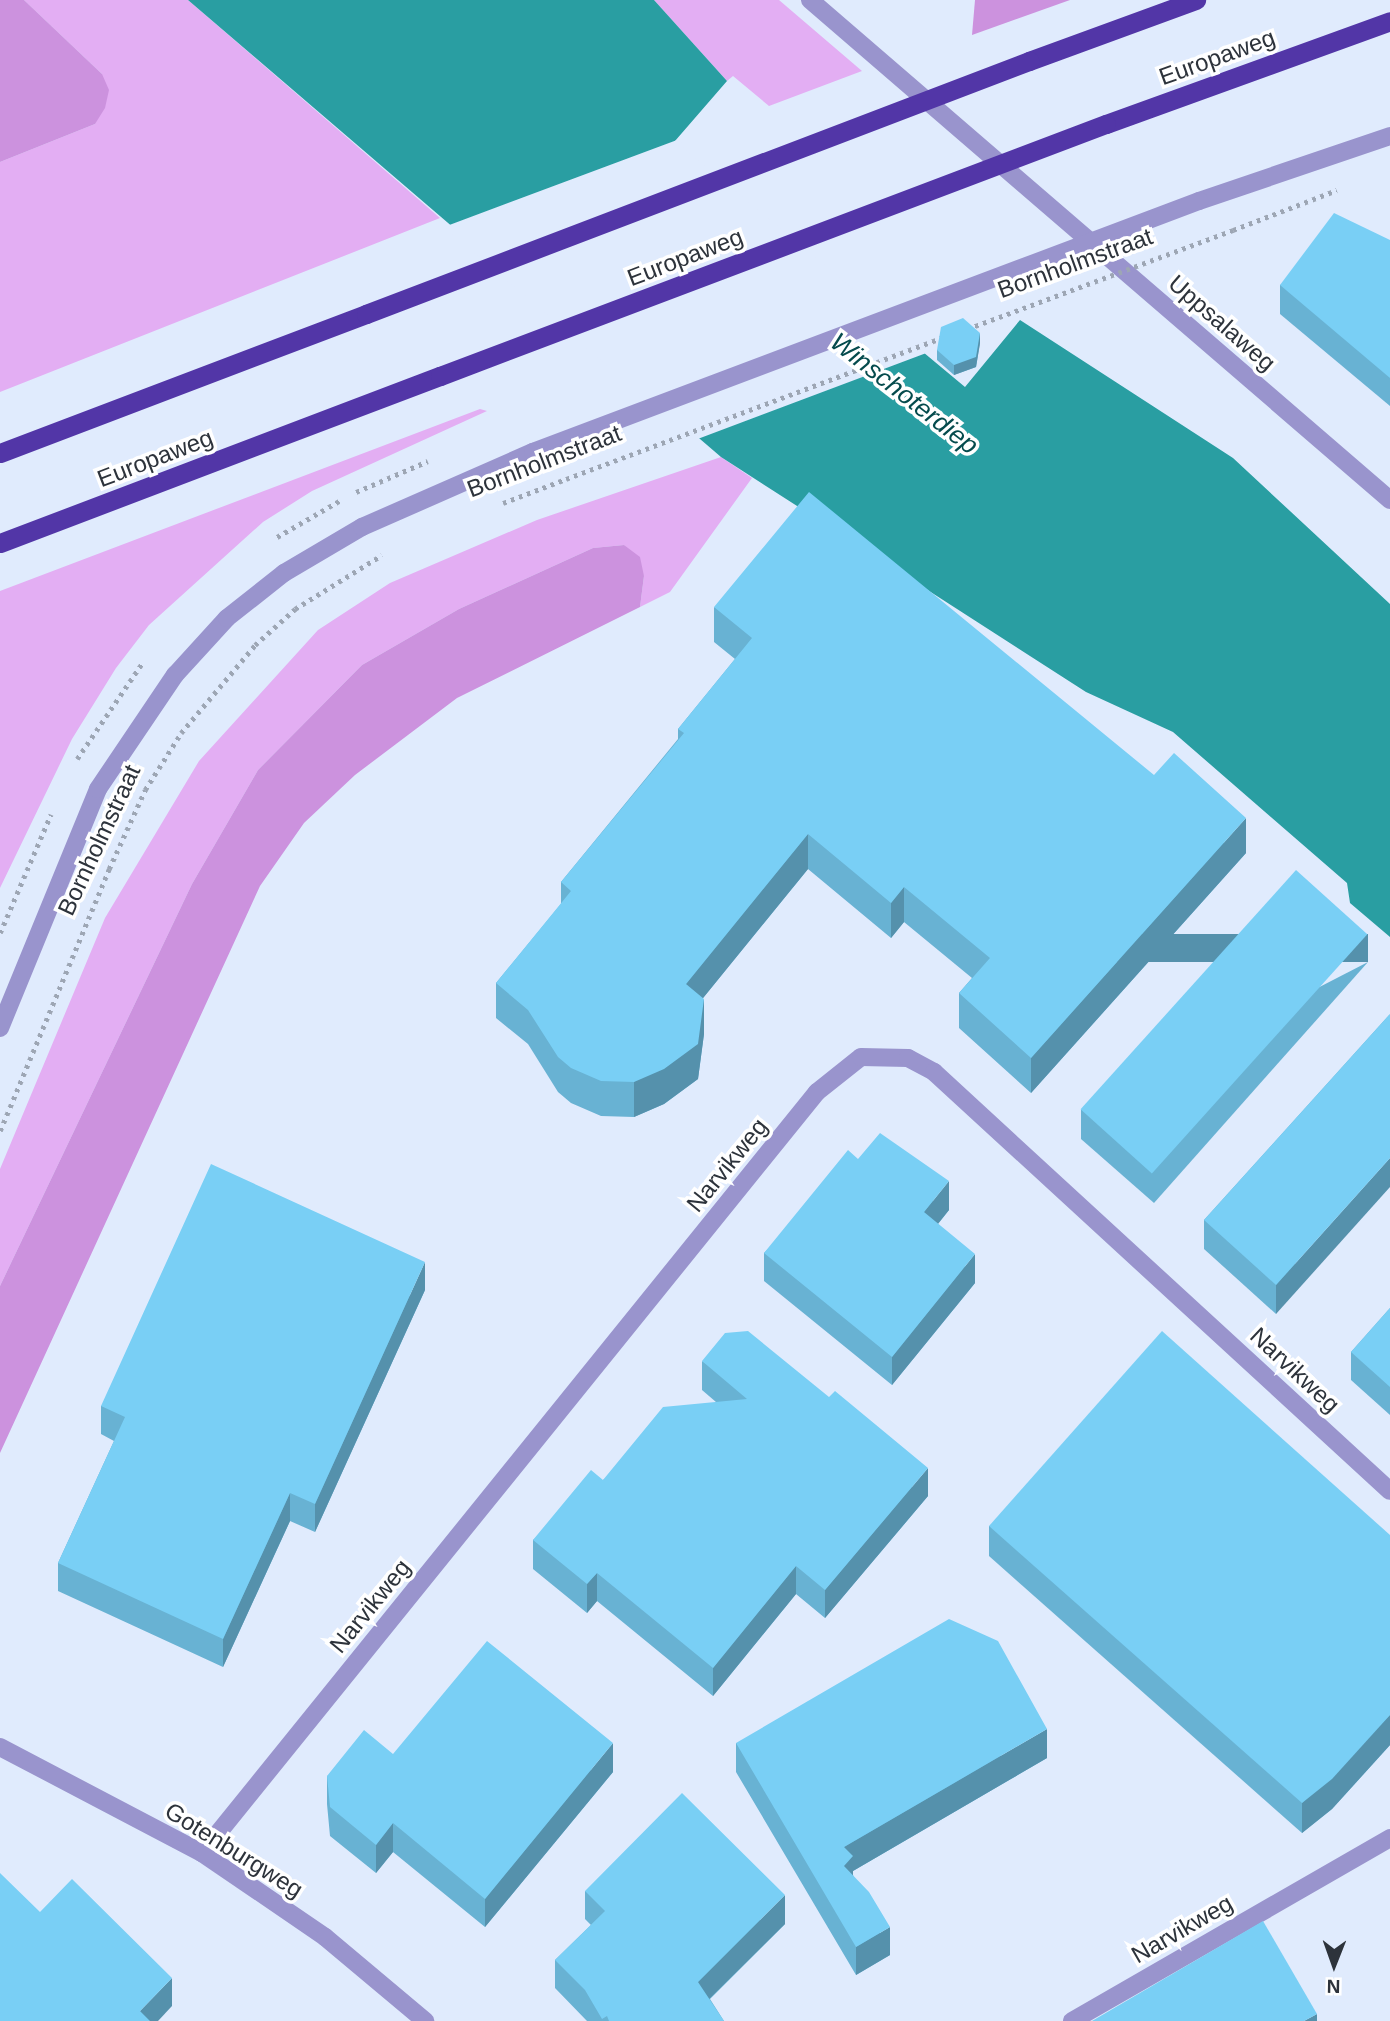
<!DOCTYPE html>
<html>
<head>
<meta charset="utf-8">
<style>
  body { margin:0 }
  #map { position:relative; width:1390px; height:2021px; overflow:hidden; background:#e0ebfd; font-family:Arial,sans-serif }
  div>[style] { position:absolute }
  [style*='--x'] { left:calc(var(--x)*1px); top:calc(var(--y)*1px); width:calc(var(--w)*1px); rotate:calc(var(--a)*1deg) }
  .green>* { inset:0; background:#e3aef3 }
  .forest>* { inset:0; background:#cc92de }
  .water>* { inset:0; background:#299ea2 }
  .pier>* { inset:0; background:#e0ebfd }
  .path>* { height:4.5px; margin-top:-2.25px; transform-origin:0; background:repeating-linear-gradient(90deg,#9da6b4 0 3.5px,transparent 0 8.5px) }
  .minor>* { height:18px; margin:-9px; padding:0 9px; transform-origin:9px; border-radius:9px; background:#9994cd }
  .tertiary>* { height:18px; margin:-9px; padding:0 9px; transform-origin:9px; border-radius:9px; background:#9994cd }
  .trunk>* { height:19px; margin:-9.5px; padding:0 9.5px; transform-origin:9.5px; border-radius:9.5px; background:#5236a7 }
  .path-bridge>* { height:4.5px; margin-top:-2.25px; transform-origin:0; background:repeating-linear-gradient(90deg,#9da6b4 0 3.5px,transparent 0 8.5px) }
  .tertiary-bridge>* { height:18px; margin:-9px; padding:0 9px; transform-origin:9px; border-radius:9px; background:#9994cd }
  .trunk-bridge>* { height:19px; margin:-9.5px; padding:0 9.5px; transform-origin:9.5px; border-radius:9.5px; background:#5236a7 }
  .wall>* { inset:0; background:#68b2d3 }
  .shaded-wall>* { inset:0; background:#5591ac; transform-origin:0 0 }
  .building>* { inset:0; background:#79cff5; transform-origin:0 0 }
  span { translate:-50% -50%; white-space:nowrap; text-align:center; line-height:1.15; -webkit-text-stroke:7px #fff; paint-order:stroke }
  .street-label { font-size:24px; color:#2d333b }
  .water-label { font-size:26px; color:#054b4d; font-style:italic }
  .north { position:absolute; left:1299px; top:1930px; width:70px; height:70px; -webkit-text-stroke:5px #fff; paint-order:stroke; rotate:181deg; font-size:19px; font-weight:700; line-height:28px; text-align:center; color:#2d333b }
  .north::after { content:''; display:block; margin:auto; width:24px; height:32px; background:#2d333b; clip-path:polygon(50% 0,100% 100%,50% 72%,0 100%) }
</style>
</head>
<body>
<div id="map">
  <div class="green">
    <div style="clip-path:polygon(24px 0,188px 0,440px 218px,0 392px,0 162px,95px 124px,102px 74px)"></div>
    <div style="clip-path:polygon(654px 0,779px 0,862px 71px,769px 106px,733px 76px,727px 81px)"></div>
    <div style="clip-path:polygon(480px 409px,487px 411px,312px 491px,263px 522px,149px 625px,116px 668px,72px 739px,0 888px,0 591px)"></div>
    <div style="clip-path:polygon(721px 457px,752px 478px,670px 592px,640px 607px,644px 576px,624px 545px,593px 548px,459px 609px,362px 665px,258px 770px,192px 884px,0 1286px,0 1169px,105px 918px,199px 761px,318px 630px,390px 583px,537px 520px)"></div>
  </div>
  <div class="forest">
    <div style="clip-path:polygon(0 0,24px 0,102px 74px,109px 90px,105px 108px,95px 124px,0 162px)"></div>
    <div style="clip-path:polygon(975px 0,1070px 0,972px 35px)"></div>
    <div style="clip-path:polygon(624px 545px,640px 557px,644px 576px,640px 607px,457px 698px,355px 775px,304px 823px,260px 886px,0 1453px,0 1286px,192px 884px,258px 770px,362px 665px,459px 609px,593px 548px)"></div>
  </div>
  <div class="water">
    <div style="clip-path:polygon(188px 0,654px 0,727px 81px,675px 141px,677px 147px,965px 387px,1020px 320px,1233px 458px,1390px 604px,1390px 937px,1350px 903px,1347px 883px,1173px 732px,1086px 692px,721px 457px)"></div>
  </div>
  <div class="pier">
    <div style="clip-path:polygon(730px 79px,680px 145px,929px 352px,695px 440px,444px 227px,677px 140px)"></div>
  </div>
  <div class="path">
    <div style="--x:1233;--y:230;--w:111;--a:-21"></div>
    <div style="--x:356;--y:492;--w:78;--a:-23.3"></div>
    <div style="--x:503;--y:503;--w:67;--a:-20.9"></div>
    <div style="--x:277;--y:537;--w:72;--a:-30.1"></div>
    <div style="--x:77;--y:759;--w:117;--a:-55.8"></div>
    <div style="--x:0;--y:933;--w:129;--a:-66.8"></div>
    <div style="--x:0;--y:1131;--w:284;--a:-67.4"></div>
    <div style="--x:109;--y:869;--w:87;--a:-65.5"></div>
    <div style="--x:145;--y:790;--w:67;--a:-57.7"></div>
    <div style="--x:181;--y:733;--w:115;--a:-49.9"></div>
    <div style="--x:255;--y:645;--w:54;--a:-42"></div>
    <div style="--x:295;--y:609;--w:102;--a:-31.8"></div>
  </div>
  <div class="minor">
    <div style="--x:810;--y:0;--w:766;--a:40.76"></div>
    <div style="--x:202;--y:1853;--w:978;--a:-51.06"></div>
    <div style="--x:817;--y:1092;--w:56;--a:-38.5"></div>
    <div style="--x:861;--y:1057;--w:47;--a:1.2"></div>
    <div style="--x:908;--y:1058;--w:30;--a:28"></div>
    <div style="--x:934;--y:1072;--w:619;--a:42.58"></div>
    <div style="--x:1072;--y:2021;--w:367;--a:-29.9"></div>
  </div>
  <div class="tertiary">
    <div style="--x:1199;--y:201;--w:202;--a:-18.8"></div>
    <div style="--x:0;--y:1028;--w:258;--a:-67.7"></div>
    <div style="--x:98;--y:789;--w:138;--a:-56"></div>
    <div style="--x:175;--y:675;--w:77;--a:-47.6"></div>
    <div style="--x:227;--y:618;--w:73;--a:-38.3"></div>
    <div style="--x:284;--y:573;--w:91;--a:-30.5"></div>
    <div style="--x:362;--y:527;--w:187;--a:-23.7"></div>
    <div style="--x:0;--y:1747;--w:228;--a:27.7"></div>
    <div style="--x:202;--y:1853;--w:149;--a:34.3"></div>
    <div style="--x:325;--y:1937;--w:131;--a:40"></div>
  </div>
  <div class="trunk">
    <div style="--x:1029;--y:61;--w:178;--a:-20.1"></div>
    <div style="--x:1106;--y:124;--w:302;--a:-19.9"></div>
    <div style="--x:0;--y:453;--w:392;--a:-20.8"></div>
    <div style="--x:0;--y:543;--w:471;--a:-20.8"></div>
  </div>
  <div class="path-bridge">
    <div style="--x:967;--y:329;--w:284;--a:-20.4"></div>
    <div style="--x:566;--y:479;--w:402;--a:-20.6"></div>
  </div>
  <div class="tertiary-bridge">
    <div style="--x:533;--y:452;--w:712;--a:-20.65"></div>
  </div>
  <div class="trunk-bridge">
    <div style="--x:366;--y:314;--w:710;--a:-20.89"></div>
    <div style="--x:440;--y:376;--w:712;--a:-20.73"></div>
  </div>
  <div class="wall">
    <div style="clip-path:polygon(1390px 240px,1390px 406px,1280px 314px,1280px 285px)"></div>
    <div style="clip-path:polygon(980px 343px,976px 367px,954px 375px,937px 360px,937px 350px)"></div>
    <div style="clip-path:polygon(714px 607px,1246px 853px,1031px 1093px,959px 1028px,959px 993px,972px 978px,904px 922px,891px 938px,808px 869px,703px 998px,704px 1034px,698px 1079px,664px 1104px,634px 1117px,601px 1116px,571px 1103px,558px 1092px,528px 1044px,496px 1018px,496px 983px,561px 904px,561px 882px,678px 739px,678px 729px,735px 659px,714px 642px)"></div>
    <div style="clip-path:polygon(1368px 962px,1154px 1203px,1081px 1139px,1081px 1110px)"></div>
    <div style="clip-path:polygon(1390px 1014px,1276px 1314px,1204px 1249px,1204px 1220px)"></div>
    <div style="clip-path:polygon(858px 1159px,949px 1210px,938px 1224px,975px 1283px,892px 1385px,764px 1281px,764px 1253px)"></div>
    <div style="clip-path:polygon(425px 1290px,315px 1532px,290px 1521px,223px 1667px,58px 1591px,58px 1563px,114px 1441px,101px 1434px,101px 1406px)"></div>
    <div style="clip-path:polygon(1390px 1308px,1390px 1415px,1351px 1380px,1351px 1352px)"></div>
    <div style="clip-path:polygon(702px 1361px,928px 1496px,825px 1618px,796px 1594px,713px 1696px,597px 1601px,587px 1613px,533px 1569px,533px 1540px,603px 1480px,716px 1402px,702px 1390px)"></div>
    <div style="clip-path:polygon(989px 1526px,1390px 1535px,1390px 1745px,1332px 1809px,1302px 1833px,989px 1556px)"></div>
    <div style="clip-path:polygon(736px 1743px,1047px 1758px,853px 1871px,853px 1875px,890px 1955px,856px 1975px,736px 1772px)"></div>
    <div style="clip-path:polygon(393px 1754px,613px 1772px,485px 1927px,393px 1852px,376px 1873px,330px 1836px,327px 1804px,327px 1776px)"></div>
    <div style="clip-path:polygon(585px 1891px,785px 1924px,710px 1999px,724px 2021px,587px 2021px,555px 1988px,555px 1960px,591px 1925px,585px 1919px)"></div>
  </div>
  <div class="shaded-wall">
    <div style="clip-path:polygon(980px 333px,980px 343px,976px 367px,954px 375px,954px 365px)"></div>
    <div style="clip-path:polygon(1246px 818px,1246px 853px,1031px 1093px,1031px 1058px)"></div>
    <div style="clip-path:polygon(808px 834px,808px 869px,686px 1019px,686px 984px)"></div>
    <div style="clip-path:polygon(904px 887px,904px 922px,891px 938px,891px 903px)"></div>
    <div style="left:1368px;top:934px;width:28px;height:322px;rotate:90deg"></div>
    <div style="clip-path:polygon(704px 999px,704px 1034px,698px 1079px,664px 1104px,634px 1117px,634px 1082px)"></div>
    <div style="clip-path:polygon(1390px 1158px,1390px 1187px,1276px 1314px,1276px 1285px)"></div>
    <div style="clip-path:polygon(949px 1181px,949px 1210px,924px 1241px,924px 1212px)"></div>
    <div style="clip-path:polygon(975px 1254px,975px 1283px,892px 1385px,892px 1357px)"></div>
    <div style="clip-path:polygon(425px 1262px,425px 1290px,315px 1532px,315px 1504px)"></div>
    <div style="clip-path:polygon(928px 1468px,928px 1496px,825px 1618px,825px 1590px)"></div>
    <div style="clip-path:polygon(290px 1493px,290px 1521px,223px 1667px,223px 1639px)"></div>
    <div style="clip-path:polygon(796px 1566px,796px 1594px,713px 1696px,713px 1668px)"></div>
    <div style="clip-path:polygon(597px 1573px,597px 1601px,587px 1613px,587px 1584px)"></div>
    <div style="clip-path:polygon(1390px 1715px,1390px 1745px,1332px 1809px,1302px 1833px,1302px 1803px)"></div>
    <div style="clip-path:polygon(1047px 1729px,1047px 1758px,853px 1871px,853px 1884px,844px 1894px,844px 1847px)"></div>
    <div style="clip-path:polygon(613px 1743px,613px 1772px,485px 1927px,485px 1899px)"></div>
    <div style="clip-path:polygon(393px 1823px,393px 1852px,376px 1873px,376px 1845px)"></div>
    <div style="clip-path:polygon(785px 1895px,785px 1924px,698px 2010px,698px 1982px)"></div>
    <div style="clip-path:polygon(890px 1927px,890px 1955px,856px 1975px,856px 1947px)"></div>
    <div style="clip-path:polygon(172px 1978px,172px 2006px,158px 2021px,140px 2021px,140px 2011px)"></div>
    <div style="clip-path:polygon(1317px 2014px,1317px 2021px,1304px 2021px)"></div>
  </div>
  <div class="building">
    <div style="clip-path:polygon(1334px 213px,1390px 240px,1390px 378px,1280px 285px)"></div>
    <div style="clip-path:polygon(963px 318px,980px 333px,976px 357px,954px 365px,937px 350px,941px 327px)"></div>
    <div style="clip-path:polygon(809px 492px,1154px 775px,1174px 753px,1246px 818px,1031px 1058px,959px 993px,990px 958px,904px 887px,891px 903px,808px 834px,686px 984px,704px 999px,698px 1044px,664px 1069px,634px 1082px,601px 1081px,571px 1068px,558px 1057px,528px 1010px,496px 983px,571px 891px,561px 882px,684px 733px,678px 729px,752px 638px,714px 607px)"></div>
    <div style="left:1296px;top:870px;width:96px;height:322px;rotate:42deg"></div>
    <div style="clip-path:polygon(1390px 1014px,1390px 1158px,1276px 1285px,1204px 1220px)"></div>
    <div style="clip-path:polygon(880px 1133px,949px 1181px,924px 1212px,975px 1254px,892px 1357px,764px 1253px,848px 1150px,858px 1159px)"></div>
    <div style="clip-path:polygon(211px 1164px,425px 1262px,315px 1504px,290px 1493px,223px 1639px,58px 1563px,125px 1417px,101px 1406px)"></div>
    <div style="clip-path:polygon(1390px 1308px,1390px 1387px,1351px 1352px)"></div>
    <div style="clip-path:polygon(748px 1331px,829px 1397px,835px 1391px,928px 1468px,825px 1590px,796px 1566px,713px 1668px,597px 1573px,587px 1584px,533px 1540px,591px 1470px,603px 1480px,663px 1407px,747px 1399px,702px 1361px,725px 1333px)"></div>
    <div style="clip-path:polygon(1162px 1331px,1390px 1535px,1390px 1715px,1332px 1779px,1302px 1803px,989px 1526px)"></div>
    <div style="clip-path:polygon(949px 1619px,998px 1641px,1047px 1729px,844px 1847px,853px 1856px,844px 1866px,869px 1892px,890px 1927px,856px 1947px,736px 1743px)"></div>
    <div style="clip-path:polygon(487px 1641px,613px 1743px,485px 1899px,393px 1823px,376px 1845px,330px 1807px,327px 1776px,364px 1730px,393px 1754px)"></div>
    <div style="clip-path:polygon(682px 1793px,785px 1895px,698px 1982px,724px 2021px,609px 2021px,607px 2016px,602px 2019px,585px 1990px,555px 1960px,605px 1911px,585px 1891px)"></div>
    <div style="clip-path:polygon(0 1873px,40px 1912px,72px 1879px,172px 1978px,140px 2011px,150px 2021px,0 2021px)"></div>
    <div style="clip-path:polygon(1263px 1921px,1317px 2014px,1304px 2021px,1092px 2021px)"></div>
  </div>
  <div class="street-label">
    <span style="left:1217px;top:57px;rotate:-20deg">Europaweg</span>
    <span style="left:685px;top:257px;rotate:-21deg">Europaweg</span>
    <span style="left:1075px;top:263px;rotate:-20deg">Bornholmstraat</span>
    <span style="left:1222px;top:323px;rotate:41deg">Uppsalaweg</span>
    <span style="left:155px;top:458px;rotate:-21deg">Europaweg</span>
    <span style="left:544px;top:461px;rotate:-21deg">Bornholmstraat</span>
    <span style="left:99px;top:840px;rotate:-65deg">Bornholmstraat</span>
    <span style="left:727px;top:1165px;rotate:-51deg">Narvikweg</span>
    <span style="left:1295px;top:1370px;rotate:43deg">Narvikweg</span>
    <span style="left:370px;top:1606px;rotate:-51deg">Narvikweg</span>
    <span style="left:234px;top:1850px;rotate:32deg">Gotenburgweg</span>
    <span style="left:1182px;top:1929px;rotate:-30deg">Narvikweg</span>
  </div>
  <div class="water-label">
    <span style="left:904px;top:394px;rotate:38deg">Winschoterdiep</span>
  </div>
  <div class="north">N</div>
</div>
</body>
</html>
